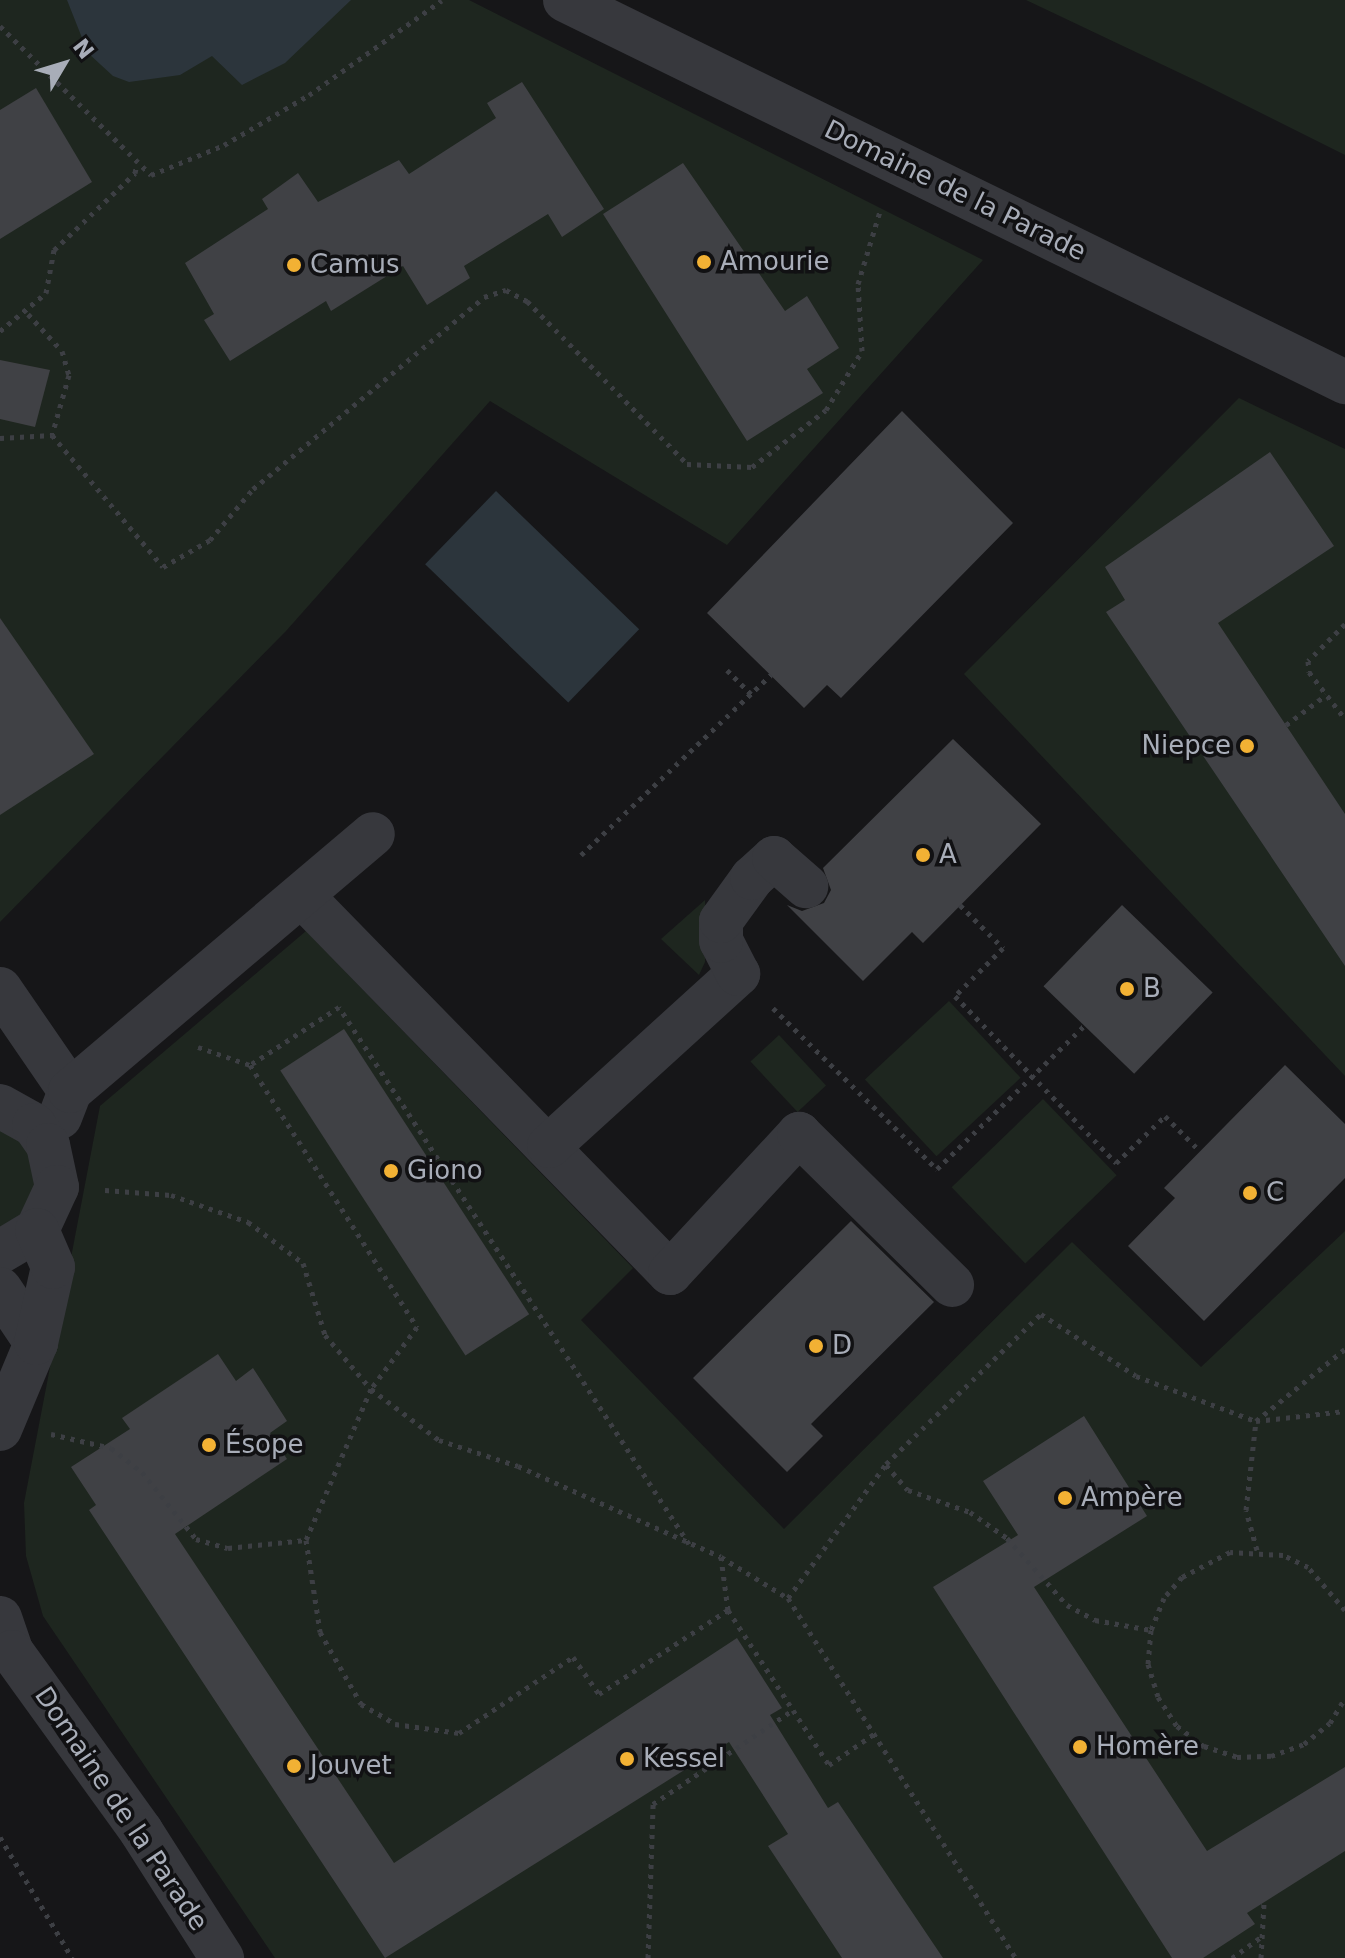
<!DOCTYPE html>
<html>
<head>
<meta charset="utf-8">
<style>
  body { margin:0 }
  #map { position:relative; width:1345px; height:1958px; overflow:hidden; background:#161618; font-family:"DejaVu Sans",sans-serif }
  div>[style] { position:absolute }
  [style*='--x'] { left:calc(var(--x)*1px); top:calc(var(--y)*1px); width:calc(var(--w)*1px); rotate:calc(var(--a)*1deg) }
  .green>* { inset:0; background:#1e261f; transform-origin:0 0 }
  .water>* { inset:0; background:#2c353c; transform-origin:0 0 }
  .building>* { inset:0; background:#404145; transform-origin:0 0 }
  .path>* { height:5px; margin-top:-2.5px; transform-origin:0; background:repeating-linear-gradient(90deg,#3d3f44 0 4px,transparent 0 10px) }
  .minor>* { height:44px; margin:-22px; padding:0 22px; transform-origin:22px; border-radius:22px; background:#37383d }
  .dots>* { width:22px; height:22px; translate:-50% -50%; box-sizing:border-box; border:4px solid #111113; border-radius:50% }
  span { translate:-50% -50%; white-space:nowrap; text-align:center; line-height:1.15; -webkit-text-stroke:7px #111113; paint-order:stroke }
  .street-label { font-size:26px; color:#a8adb8 }
  .poi-label { font-size:26px; color:#a8adb8 }
  .left { translate:0 -50%; text-align:left }
  .right { translate:-100% -50%; text-align:right }
  .north { position:absolute; left:24px; top:24px; width:80px; height:80px; -webkit-text-stroke:6px #111113; paint-order:stroke; rotate:52deg; font-size:22px; font-weight:700; line-height:32px; text-align:center; color:#a8adb8 }
  .north::after { content:''; display:block; margin:auto; width:28px; height:36px; background:#a8adb8; clip-path:polygon(50% 0,100% 100%,50% 72%,0 100%) }
</style>
</head>
<body>
<div id="map">
  <div class="green">
    <div style="clip-path:polygon(0 0,469px 0,983px 260px,727px 545px,490px 401px,286px 631px,0 922px)"></div>
    <div style="clip-path:polygon(1026px 0,1345px 0,1345px 155px,1201px 83px)"></div>
    <div style="clip-path:polygon(1239px 398px,1345px 449px,1345px 1076px,964px 674px)"></div>
    <div style="clip-path:polygon(705px 900px,705px 962px,699px 975px,661px 939px)"></div>
    <div style="clip-path:polygon(306px 931px,633px 1268px,581px 1320px,784px 1529px,1072px 1242px,1201px 1367px,1345px 1231px,1345px 1958px,275px 1958px,43px 1616px,26px 1556px,24px 1503px,100px 1106px)"></div>
    <div style="left:949px;top:1001px;width:105px;height:115px;rotate:47deg"></div>
    <div style="left:779px;top:1035px;width:69px;height:39px;rotate:47deg"></div>
    <div style="left:1043px;top:1099px;width:106px;height:127px;rotate:46deg"></div>
    <div style="clip-path:polygon(0 1120px,24px 1132px,44px 1188px,0 1238px)"></div>
  </div>
  <div class="water">
    <div style="clip-path:polygon(67px 0,351px 0,285px 63px,242px 85px,212px 56px,180px 75px,129px 82px,113px 76px,88px 53px)"></div>
    <div style="left:496px;top:491px;width:199px;height:102px;rotate:44deg"></div>
  </div>
  <div class="building">
    <div style="clip-path:polygon(522px 82px,604px 209px,562px 237px,548px 214px,464px 266px,470px 278px,427px 305px,403px 266px,331px 311px,326px 301px,230px 361px,204px 320px,214px 314px,185px 263px,268px 209px,262px 199px,298px 173px,318px 202px,399px 160px,409px 174px,496px 118px,487px 103px)"></div>
    <div style="clip-path:polygon(36px 88px,92px 182px,0 239px,0 110px)"></div>
    <div style="clip-path:polygon(683px 163px,785px 311px,807px 296px,839px 348px,807px 369px,823px 393px,747px 441px,603px 214px)"></div>
    <div style="clip-path:polygon(0 360px,50px 370px,35px 427px,0 419px)"></div>
    <div style="clip-path:polygon(902px 411px,1013px 523px,841px 698px,827px 685px,804px 708px,707px 613px)"></div>
    <div style="clip-path:polygon(1270px 452px,1334px 546px,1218px 623px,1345px 814px,1345px 966px,1106px 612px,1125px 600px,1105px 567px)"></div>
    <div style="clip-path:polygon(0 618px,94px 754px,0 815px)"></div>
    <div style="clip-path:polygon(953px 739px,1041px 824px,923px 943px,912px 932px,863px 981px,787px 905px,802px 911px,824px 903px,831px 890px,823px 868px)"></div>
    <div style="left:1122px;top:905px;width:126px;height:113px;rotate:44deg"></div>
    <div style="left:344px;top:1029px;width:340px;height:76px;rotate:57deg"></div>
    <div style="clip-path:polygon(1285px 1065px,1345px 1124px,1345px 1178px,1204px 1321px,1128px 1246px,1175px 1198px,1164px 1188px)"></div>
    <div style="clip-path:polygon(851px 1221px,934px 1302px,811px 1424px,823px 1436px,787px 1472px,693px 1378px)"></div>
    <div style="clip-path:polygon(218px 1354px,236px 1381px,253px 1368px,287px 1421px,270px 1433px,287px 1459px,175px 1534px,394px 1863px,737px 1638px,782px 1708px,770px 1715px,828px 1808px,838px 1802px,943px 1958px,842px 1958px,768px 1846px,788px 1834px,729px 1742px,385px 1958px,89px 1510px,96px 1505px,71px 1467px,130px 1429px,122px 1418px)"></div>
    <div style="clip-path:polygon(1084px 1416px,1147px 1516px,1034px 1587px,1207px 1851px,1345px 1767px,1345px 1851px,1247px 1913px,1255px 1924px,1203px 1958px,1172px 1958px,933px 1587px,1018px 1535px,983px 1481px)"></div>
  </div>
  <div class="path">
    <div style="--x:0;--y:26;--w:212;--a:44.6"></div>
    <div style="--x:151;--y:175;--w:79;--a:-22.3"></div>
    <div style="--x:224;--y:145;--w:99;--a:-30.5"></div>
    <div style="--x:309;--y:95;--w:163;--a:-35.5"></div>
    <div style="--x:28;--y:314;--w:50;--a:47.4"></div>
    <div style="--x:62;--y:351;--w:25;--a:74"></div>
    <div style="--x:69;--y:375;--w:62;--a:105.8"></div>
    <div style="--x:0;--y:331;--w:60;--a:-39.6"></div>
    <div style="--x:46;--y:293;--w:44;--a:-79.5"></div>
    <div style="--x:54;--y:250;--w:112;--a:-43.5"></div>
    <div style="--x:135;--y:173;--w:10;--a:-79"></div>
    <div style="--x:0;--y:438;--w:52;--a:-3.3"></div>
    <div style="--x:52;--y:435;--w:172;--a:49.9"></div>
    <div style="--x:163;--y:567;--w:54;--a:-29.9"></div>
    <div style="--x:210;--y:540;--w:67;--a:-49.9"></div>
    <div style="--x:253;--y:489;--w:300;--a:-39.7"></div>
    <div style="--x:484;--y:297;--w:23;--a:-18"></div>
    <div style="--x:506;--y:290;--w:24;--a:28"></div>
    <div style="--x:527;--y:301;--w:228;--a:45.5"></div>
    <div style="--x:687;--y:464;--w:65;--a:2.6"></div>
    <div style="--x:752;--y:467;--w:93;--a:-37.6"></div>
    <div style="--x:826;--y:410;--w:69;--a:-58.6"></div>
    <div style="--x:862;--y:351;--w:67;--a:-93.4"></div>
    <div style="--x:858;--y:284;--w:79;--a:-73.2"></div>
    <div style="--x:1345;--y:624;--w:52;--a:135"></div>
    <div style="--x:1308;--y:661;--w:11;--a:85"></div>
    <div style="--x:1309;--y:672;--w:59;--a:52.5"></div>
    <div style="--x:727;--y:670;--w:34;--a:45"></div>
    <div style="--x:1286;--y:725;--w:50;--a:-36.9"></div>
    <div style="--x:581;--y:855;--w:262;--a:-43.5"></div>
    <div style="--x:960;--y:905;--w:61;--a:45"></div>
    <div style="--x:1003;--y:948;--w:68;--a:135"></div>
    <div style="--x:955;--y:996;--w:232;--a:46"></div>
    <div style="--x:1116;--y:1163;--w:68;--a:-43.8"></div>
    <div style="--x:1165;--y:1116;--w:49;--a:45"></div>
    <div style="--x:773;--y:1008;--w:230;--a:44.5"></div>
    <div style="--x:937;--y:1169;--w:205;--a:-44.2"></div>
    <div style="--x:198;--y:1047;--w:55;--a:19.1"></div>
    <div style="--x:105;--y:1190;--w:66;--a:4.3"></div>
    <div style="--x:171;--y:1195;--w:82;--a:19.3"></div>
    <div style="--x:248;--y:1222;--w:69;--a:36.7"></div>
    <div style="--x:303;--y:1263;--w:75;--a:73"></div>
    <div style="--x:325;--y:1335;--w:71;--a:49.6"></div>
    <div style="--x:371;--y:1389;--w:85;--a:36.9"></div>
    <div style="--x:439;--y:1440;--w:83;--a:18.2"></div>
    <div style="--x:518;--y:1466;--w:222;--a:24.1"></div>
    <div style="--x:721;--y:1557;--w:79;--a:31.5"></div>
    <div style="--x:788;--y:1598;--w:426;--a:57.7"></div>
    <div style="--x:51;--y:1434;--w:62;--a:13.1"></div>
    <div style="--x:111;--y:1448;--w:39;--a:38"></div>
    <div style="--x:142;--y:1472;--w:86;--a:51.1"></div>
    <div style="--x:196;--y:1539;--w:33;--a:16"></div>
    <div style="--x:228;--y:1548;--w:78;--a:-5.9"></div>
    <div style="--x:886;--y:1465;--w:33;--a:49"></div>
    <div style="--x:908;--y:1490;--w:66;--a:19.5"></div>
    <div style="--x:970;--y:1512;--w:45;--a:35.1"></div>
    <div style="--x:1007;--y:1538;--w:90;--a:48.2"></div>
    <div style="--x:1067;--y:1605;--w:32;--a:28"></div>
    <div style="--x:1095;--y:1620;--w:57;--a:10.1"></div>
    <div style="--x:689;--y:1544;--w:641;--a:-123.1"></div>
    <div style="--x:339;--y:1007;--w:106;--a:146.9"></div>
    <div style="--x:250;--y:1065;--w:311;--a:57.5"></div>
    <div style="--x:417;--y:1327;--w:77;--a:126.6"></div>
    <div style="--x:371;--y:1389;--w:164;--a:113.3"></div>
    <div style="--x:306;--y:1540;--w:93;--a:81.3"></div>
    <div style="--x:320;--y:1632;--w:83;--a:60.3"></div>
    <div style="--x:361;--y:1704;--w:39;--a:30"></div>
    <div style="--x:395;--y:1724;--w:65;--a:8"></div>
    <div style="--x:459;--y:1733;--w:137;--a:-33.7"></div>
    <div style="--x:573;--y:1657;--w:45;--a:54.9"></div>
    <div style="--x:599;--y:1694;--w:154;--a:-33.1"></div>
    <div style="--x:728;--y:1610;--w:53;--a:-97.5"></div>
    <div style="--x:1257;--y:1550;--w:41;--a:-105.4"></div>
    <div style="--x:1246;--y:1510;--w:90;--a:-83.6"></div>
    <div style="--x:1256;--y:1421;--w:114;--a:-39"></div>
    <div style="--x:788;--y:1598;--w:166;--a:-53.8"></div>
    <div style="--x:886;--y:1464;--w:216;--a:-44.1"></div>
    <div style="--x:1041;--y:1314;--w:113;--a:33.1"></div>
    <div style="--x:1136;--y:1376;--w:128;--a:20.6"></div>
    <div style="--x:1256;--y:1421;--w:90;--a:-6.4"></div>
    <div style="--x:728;--y:1610;--w:119;--a:57"></div>
    <div style="--x:1345;--y:1610;--w:57;--a:-130.7"></div>
    <div style="--x:1308;--y:1567;--w:28;--a:-154"></div>
    <div style="--x:1283;--y:1555;--w:53;--a:-176.8"></div>
    <div style="--x:1230;--y:1552;--w:54;--a:152.5"></div>
    <div style="--x:1182;--y:1577;--w:28;--a:131"></div>
    <div style="--x:1164;--y:1598;--w:35;--a:112"></div>
    <div style="--x:1151;--y:1630;--w:34;--a:95"></div>
    <div style="--x:1148;--y:1664;--w:34;--a:73"></div>
    <div style="--x:1158;--y:1697;--w:35;--a:57"></div>
    <div style="--x:1177;--y:1726;--w:34;--a:37"></div>
    <div style="--x:1204;--y:1746;--w:35;--a:18"></div>
    <div style="--x:1237;--y:1757;--w:34;--a:-2"></div>
    <div style="--x:1271;--y:1756;--w:35;--a:-20"></div>
    <div style="--x:1304;--y:1744;--w:33;--a:-39"></div>
    <div style="--x:1330;--y:1723;--w:29;--a:-59"></div>
    <div style="--x:0;--y:1837;--w:141;--a:59.2"></div>
    <div style="--x:648;--y:1958;--w:154;--a:-88.1"></div>
    <div style="--x:653;--y:1804;--w:169;--a:-33.9"></div>
    <div style="--x:793;--y:1710;--w:66;--a:56.8"></div>
    <div style="--x:829;--y:1765;--w:55;--a:-34.6"></div>
    <div style="--x:1232;--y:1958;--w:37;--a:-36"></div>
    <div style="--x:1261;--y:1958;--w:55;--a:-86.9"></div>
  </div>
  <div class="minor">
    <div style="--x:565;--y:0;--w:869;--a:26.09"></div>
    <div style="--x:304;--y:898;--w:524;--a:45.7"></div>
    <div style="--x:670;--y:1273;--w:190;--a:-47.1"></div>
    <div style="--x:799;--y:1134;--w:215;--a:44.6"></div>
    <div style="--x:0;--y:989;--w:124;--a:55.5"></div>
    <div style="--x:70;--y:1091;--w:28;--a:111"></div>
    <div style="--x:70;--y:1091;--w:397;--a:-40.3"></div>
    <div style="--x:0;--y:1106;--w:39;--a:29"></div>
    <div style="--x:34;--y:1125;--w:24;--a:55"></div>
    <div style="--x:48;--y:1145;--w:43;--a:77.9"></div>
    <div style="--x:57;--y:1187;--w:47;--a:114.9"></div>
    <div style="--x:37;--y:1230;--w:43;--a:149.3"></div>
    <div style="--x:549;--y:1146;--w:256;--a:-42.3"></div>
    <div style="--x:738;--y:974;--w:37;--a:-117"></div>
    <div style="--x:721;--y:941;--w:20;--a:-90"></div>
    <div style="--x:721;--y:921;--w:53;--a:-54.2"></div>
    <div style="--x:752;--y:878;--w:30;--a:-42"></div>
    <div style="--x:774;--y:858;--w:43;--a:41.2"></div>
    <div style="--x:0;--y:1289;--w:65;--a:56.3"></div>
    <div style="--x:0;--y:1429;--w:93;--a:-67.3"></div>
    <div style="--x:36;--y:1343;--w:78;--a:-77.4"></div>
    <div style="--x:53;--y:1267;--w:40;--a:-113.4"></div>
    <div style="--x:0;--y:1618;--w:36;--a:71"></div>
    <div style="--x:12;--y:1652;--w:221;--a:54.2"></div>
    <div style="--x:141;--y:1831;--w:151;--a:57.5"></div>
  </div>
  <div class="dots">
    <div style="left:704px;top:262px;background:#f2b134"></div>
    <div style="left:294px;top:265px;background:#f2b134"></div>
    <div style="left:1247px;top:746px;background:#f2b134"></div>
    <div style="left:923px;top:855px;background:#f2b134"></div>
    <div style="left:1127px;top:989px;background:#f2b134"></div>
    <div style="left:391px;top:1171px;background:#f2b134"></div>
    <div style="left:1250px;top:1193px;background:#f2b134"></div>
    <div style="left:816px;top:1346px;background:#f2b134"></div>
    <div style="left:209px;top:1445px;background:#f2b134"></div>
    <div style="left:1065px;top:1498px;background:#f2b134"></div>
    <div style="left:1080px;top:1747px;background:#f2b134"></div>
    <div style="left:627px;top:1759px;background:#f2b134"></div>
    <div style="left:294px;top:1766px;background:#f2b134"></div>
  </div>
  <div class="street-label">
    <span style="left:955px;top:191px;rotate:26deg">Domaine de la Parade</span>
    <span style="left:121px;top:1809px;rotate:56deg">Domaine de la Parade</span>
  </div>
  <div class="poi-label">
    <span class="left" style="left:720px;top:262px">Amourie</span>
    <span class="left" style="left:310px;top:265px">Camus</span>
    <span class="right" style="left:1231px;top:746px">Niepce</span>
    <span class="left" style="left:939px;top:855px">A</span>
    <span class="left" style="left:1143px;top:989px">B</span>
    <span class="left" style="left:407px;top:1171px">Giono</span>
    <span class="left" style="left:1266px;top:1193px">C</span>
    <span class="left" style="left:832px;top:1346px">D</span>
    <span class="left" style="left:225px;top:1445px">Ésope</span>
    <span class="left" style="left:1081px;top:1498px">Ampère</span>
    <span class="left" style="left:1096px;top:1747px">Homère</span>
    <span class="left" style="left:643px;top:1759px">Kessel</span>
    <span class="left" style="left:310px;top:1766px">Jouvet</span>
  </div>
  <div class="north">N</div>
</div>
</body>
</html>
